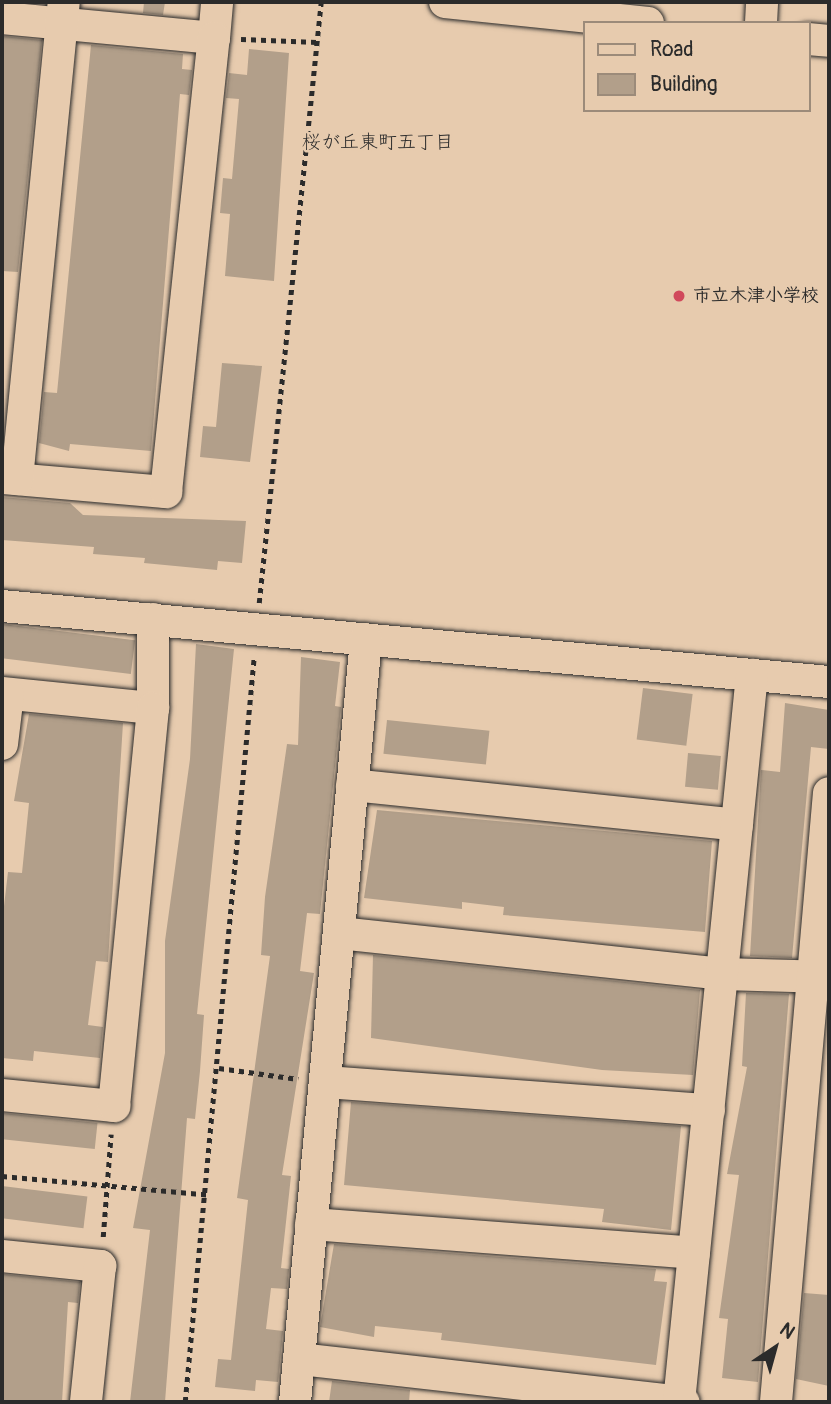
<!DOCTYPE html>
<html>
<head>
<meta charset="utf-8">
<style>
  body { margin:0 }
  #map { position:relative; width:831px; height:1404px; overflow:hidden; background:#e7cbae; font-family:Pangolin,"Klee One",sans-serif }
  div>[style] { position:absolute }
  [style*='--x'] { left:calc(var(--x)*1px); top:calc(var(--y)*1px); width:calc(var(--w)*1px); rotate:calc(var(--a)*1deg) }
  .building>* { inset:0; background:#b29f8a; transform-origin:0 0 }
  .path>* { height:4.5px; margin-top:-2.25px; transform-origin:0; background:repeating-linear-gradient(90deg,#2b2b2b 0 5px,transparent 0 10px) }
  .roads { filter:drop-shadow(0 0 2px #2b2b2b) drop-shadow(0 0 2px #2b2b2b) }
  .minor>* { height:32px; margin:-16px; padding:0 16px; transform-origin:16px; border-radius:16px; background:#e7cbae }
  .dots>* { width:19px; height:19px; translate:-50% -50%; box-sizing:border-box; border:4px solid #e7cbae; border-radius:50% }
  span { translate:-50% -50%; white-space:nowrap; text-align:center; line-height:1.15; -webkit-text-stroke:5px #e7cbae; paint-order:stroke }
  .poi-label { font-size:18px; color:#2b2b2b; font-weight:700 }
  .left { translate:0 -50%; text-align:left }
  .neighbourhood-label { font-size:19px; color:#2b2b2b }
  .frame { position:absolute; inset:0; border:4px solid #2b2b2b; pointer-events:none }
  .legend { position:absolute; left:583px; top:21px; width:228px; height:91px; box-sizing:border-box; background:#e7cbae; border:2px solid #9c8b7a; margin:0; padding:9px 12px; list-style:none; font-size:21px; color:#2b2b2b }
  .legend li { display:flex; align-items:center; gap:14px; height:35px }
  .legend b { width:35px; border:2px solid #9c8b7a }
  .north { position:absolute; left:740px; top:1313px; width:70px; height:70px; -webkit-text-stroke:5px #e7cbae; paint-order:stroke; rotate:36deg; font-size:19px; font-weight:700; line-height:28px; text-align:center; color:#2b2b2b }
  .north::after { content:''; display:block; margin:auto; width:24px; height:32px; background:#2b2b2b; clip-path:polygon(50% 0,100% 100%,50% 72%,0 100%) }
</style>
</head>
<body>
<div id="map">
  <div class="building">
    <div style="clip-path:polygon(144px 2px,165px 2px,163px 15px,143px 13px)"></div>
    <div style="clip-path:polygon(2px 36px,42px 40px,18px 272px,2px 271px)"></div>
    <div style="clip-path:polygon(91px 45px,183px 54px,182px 69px,192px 70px,189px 95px,180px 94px,151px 451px,70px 444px,69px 451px,39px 443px,44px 392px,57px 393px)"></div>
    <div style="clip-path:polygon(249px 49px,289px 53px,274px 281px,225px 276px,230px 214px,220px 213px,223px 178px,232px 179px,239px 99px,226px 98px,229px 73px,247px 75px)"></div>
    <div style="clip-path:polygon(222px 363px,262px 366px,250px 462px,200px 457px,203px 426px,216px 427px)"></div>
    <div style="clip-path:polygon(2px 497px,70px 503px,83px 515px,246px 521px,242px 563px,218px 561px,217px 570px,144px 563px,145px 558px,93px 554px,94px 547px,2px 540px)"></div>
    <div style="left:2px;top:624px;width:134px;height:34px;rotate:7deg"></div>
    <div style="clip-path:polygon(196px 644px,234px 649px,197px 1014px,204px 1015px,200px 1071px,195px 1119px,187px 1118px,165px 1402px,130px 1402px,150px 1230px,133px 1228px,165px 1053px,165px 941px,190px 759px)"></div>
    <div style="clip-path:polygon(301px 657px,340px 662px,335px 706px,341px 707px,320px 914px,307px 913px,300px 971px,314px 973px,282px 1175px,291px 1176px,281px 1268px,289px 1269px,287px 1289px,271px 1288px,266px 1329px,283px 1331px,278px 1382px,256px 1380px,255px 1391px,215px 1387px,218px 1359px,231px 1360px,248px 1200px,237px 1198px,270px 956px,261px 955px,265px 897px,287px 744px,298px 745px)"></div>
    <div style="left:643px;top:688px;width:50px;height:52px;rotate:7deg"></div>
    <div style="clip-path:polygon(785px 703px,829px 710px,829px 749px,811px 747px,792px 958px,750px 956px,761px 770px,780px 772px)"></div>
    <div style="clip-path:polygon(29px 714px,123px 723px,108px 962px,96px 961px,88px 1025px,103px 1027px,100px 1058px,34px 1051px,33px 1061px,2px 1058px,4px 906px,8px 872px,22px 873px,29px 803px,14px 801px)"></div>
    <div style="left:387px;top:720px;width:103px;height:34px;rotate:6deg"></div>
    <div style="left:688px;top:753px;width:33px;height:34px;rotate:5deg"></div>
    <div style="clip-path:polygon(377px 810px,712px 841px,705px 932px,503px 915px,504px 907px,462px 902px,462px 909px,364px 898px)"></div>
    <div style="clip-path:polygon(373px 955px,700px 990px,693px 1075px,602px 1070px,371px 1038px)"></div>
    <div style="clip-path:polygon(746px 993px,789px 994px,758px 1382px,722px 1378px,728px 1319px,719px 1318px,739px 1175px,727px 1174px,747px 1067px,742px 1066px)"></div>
    <div style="clip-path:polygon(351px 1102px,681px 1126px,671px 1230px,602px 1222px,604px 1209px,344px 1185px)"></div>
    <div style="left:2px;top:1113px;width:96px;height:26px;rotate:6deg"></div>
    <div style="left:2px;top:1186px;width:86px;height:32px;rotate:7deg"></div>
    <div style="clip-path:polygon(334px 1244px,656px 1269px,654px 1281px,667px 1282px,656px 1365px,441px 1340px,442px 1333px,375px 1326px,374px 1337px,320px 1327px)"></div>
    <div style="clip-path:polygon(2px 1274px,80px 1282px,78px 1303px,68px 1302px,62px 1402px,2px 1402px)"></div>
    <div style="clip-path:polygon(804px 1293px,829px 1295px,829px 1386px,796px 1379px)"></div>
    <div style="clip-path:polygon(332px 1381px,410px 1390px,409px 1402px,329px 1402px)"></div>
  </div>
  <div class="path">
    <div style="--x:241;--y:39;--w:76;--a:2.3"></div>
    <div style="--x:259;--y:603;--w:604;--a:-84.11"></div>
    <div style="--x:219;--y:1068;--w:80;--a:7.9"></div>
    <div style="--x:2;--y:1176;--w:208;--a:5.2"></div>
    <div style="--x:103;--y:1237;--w:103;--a:-85.6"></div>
    <div style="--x:185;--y:1402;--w:748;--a:-84.71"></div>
  </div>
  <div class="roads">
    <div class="minor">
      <div style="--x:445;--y:2;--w:204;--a:5.9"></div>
      <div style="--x:2;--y:18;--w:213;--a:5.4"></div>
      <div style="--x:214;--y:38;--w:36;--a:-85"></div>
      <div style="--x:761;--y:23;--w:21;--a:-87"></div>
      <div style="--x:808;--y:39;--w:21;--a:5"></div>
      <div style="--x:2;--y:478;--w:165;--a:4.9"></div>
      <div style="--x:166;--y:492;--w:457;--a:-84"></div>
      <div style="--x:17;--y:479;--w:479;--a:-84.4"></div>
      <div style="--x:2;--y:606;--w:830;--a:5.25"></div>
      <div style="--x:2;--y:693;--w:152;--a:5.7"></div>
      <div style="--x:153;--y:708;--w:89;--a:-90"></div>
      <div style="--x:2;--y:744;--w:50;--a:-83.2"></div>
      <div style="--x:352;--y:785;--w:387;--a:5.9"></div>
      <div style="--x:339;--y:933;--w:385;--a:6.1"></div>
      <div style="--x:722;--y:974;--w:107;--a:1.6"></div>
      <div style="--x:325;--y:1082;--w:385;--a:4.2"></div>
      <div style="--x:2;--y:1095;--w:113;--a:5.6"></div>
      <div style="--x:114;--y:1106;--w:400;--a:-84.4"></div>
      <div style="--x:311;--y:1224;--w:384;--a:4.3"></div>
      <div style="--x:2;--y:1256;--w:99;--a:5.8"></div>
      <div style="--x:100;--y:1266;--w:137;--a:95.9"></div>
      <div style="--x:299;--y:1359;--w:387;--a:6.4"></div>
      <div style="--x:295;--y:1402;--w:766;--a:-84.68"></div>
      <div style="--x:679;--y:1402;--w:731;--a:-84.27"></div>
      <div style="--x:776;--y:1402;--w:611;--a:-85.03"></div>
    </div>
  </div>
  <div class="dots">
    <div style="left:679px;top:296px;background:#d1495b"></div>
  </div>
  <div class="poi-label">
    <span class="left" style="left:693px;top:296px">市立木津小学校</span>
  </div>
  <div class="neighbourhood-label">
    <span style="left:378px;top:143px">桜が丘東町五丁目</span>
  </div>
  <div class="frame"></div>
  <ul class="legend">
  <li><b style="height:9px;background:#e7cbae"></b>Road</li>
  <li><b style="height:19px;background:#b29f8a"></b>Building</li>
  </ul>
  <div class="north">N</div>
</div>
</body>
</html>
